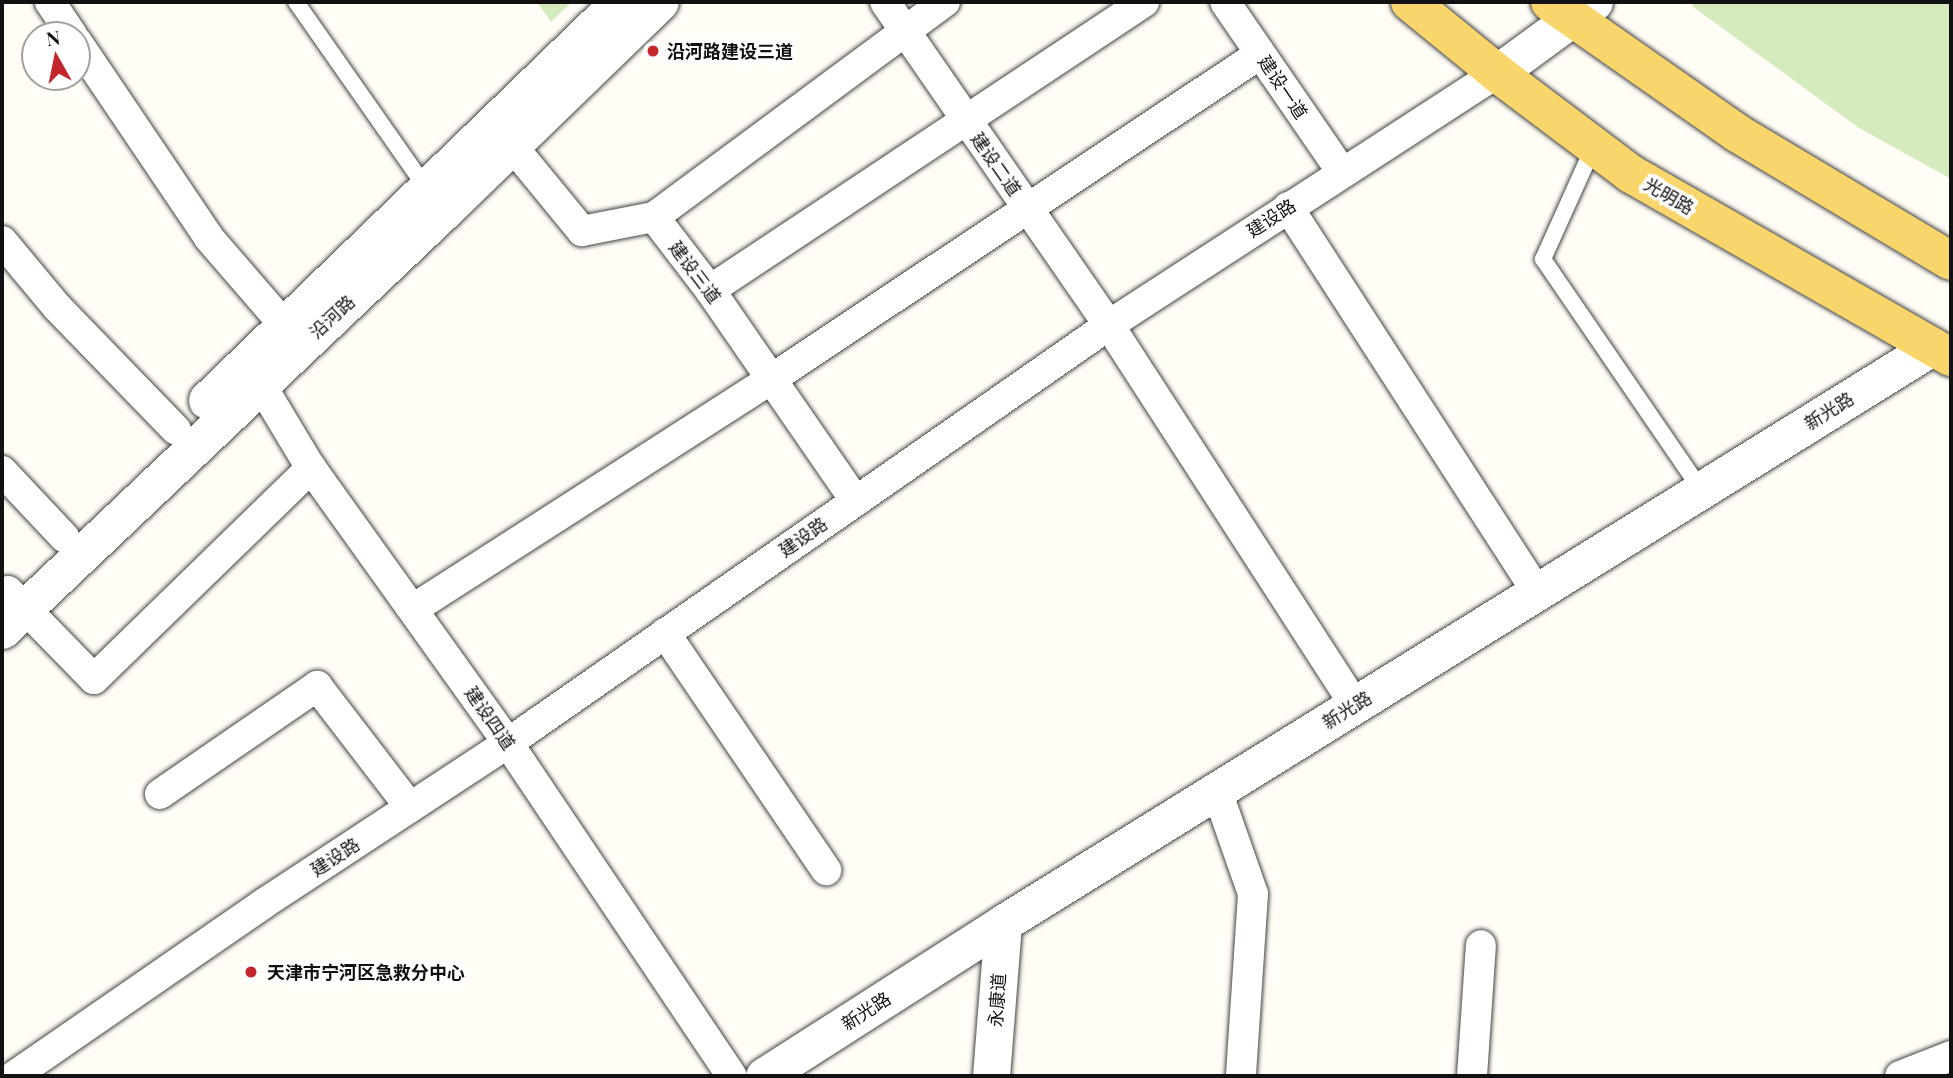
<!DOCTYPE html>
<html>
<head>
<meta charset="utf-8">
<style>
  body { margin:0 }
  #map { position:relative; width:1953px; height:1078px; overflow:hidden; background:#fffdf5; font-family:"Playfair Display","Noto Sans SC",serif }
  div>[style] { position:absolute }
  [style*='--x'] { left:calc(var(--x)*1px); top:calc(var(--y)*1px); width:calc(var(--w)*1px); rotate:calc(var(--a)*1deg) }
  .green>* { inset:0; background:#d5ebbd }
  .roads { filter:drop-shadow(0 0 2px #444) drop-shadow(0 0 2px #444) }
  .service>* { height:16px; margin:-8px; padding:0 8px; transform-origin:8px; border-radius:8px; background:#fff }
  .minor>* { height:30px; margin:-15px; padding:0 15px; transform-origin:15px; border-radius:15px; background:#fff }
  .tertiary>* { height:37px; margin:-18.5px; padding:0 18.5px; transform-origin:18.5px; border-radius:18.5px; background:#fff }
  .primary>* { height:38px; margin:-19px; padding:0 19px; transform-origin:19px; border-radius:19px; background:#f9d66b }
  .dots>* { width:19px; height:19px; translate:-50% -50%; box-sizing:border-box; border:4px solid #fff; border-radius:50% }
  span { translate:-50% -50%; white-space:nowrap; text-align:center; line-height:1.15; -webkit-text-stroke:7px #fff; paint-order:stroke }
  .poi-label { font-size:18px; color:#111; font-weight:700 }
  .left { translate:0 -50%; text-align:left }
  .street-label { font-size:18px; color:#111 }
  .frame { position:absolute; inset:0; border:4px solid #111; pointer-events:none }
  .north { position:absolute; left:21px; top:21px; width:70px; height:70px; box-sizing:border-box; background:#fff; border:2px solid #a0a0a0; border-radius:50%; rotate:351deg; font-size:19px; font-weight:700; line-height:28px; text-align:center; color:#111 }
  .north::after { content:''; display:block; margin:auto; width:24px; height:32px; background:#c4262e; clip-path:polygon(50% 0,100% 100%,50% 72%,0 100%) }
</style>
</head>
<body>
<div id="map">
  <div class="green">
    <div style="clip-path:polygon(537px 2px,572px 2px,551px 22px)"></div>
    <div style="clip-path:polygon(1693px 2px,1951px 2px,1951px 179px,1859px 128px,1692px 6px)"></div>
  </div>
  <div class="roads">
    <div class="service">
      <div style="--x:296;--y:2;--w:228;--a:55"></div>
      <div style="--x:1593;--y:148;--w:122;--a:114.2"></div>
      <div style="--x:1543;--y:259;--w:280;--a:55.6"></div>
    </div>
    <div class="minor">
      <div style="--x:50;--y:2;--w:40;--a:56"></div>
      <div style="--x:885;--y:2;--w:393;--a:55.3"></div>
      <div style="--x:1109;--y:325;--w:453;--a:57.1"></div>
      <div style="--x:1225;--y:2;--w:205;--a:55.5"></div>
      <div style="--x:77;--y:42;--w:236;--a:56"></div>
      <div style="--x:209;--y:238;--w:116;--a:49.2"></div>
      <div style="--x:499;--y:130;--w:131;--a:50.6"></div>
      <div style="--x:582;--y:231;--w:73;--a:-11"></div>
      <div style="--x:654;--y:217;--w:92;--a:52.5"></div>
      <div style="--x:710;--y:290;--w:255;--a:55.4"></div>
      <div style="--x:1288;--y:207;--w:459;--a:57.1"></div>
      <div style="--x:654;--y:217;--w:362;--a:-36.5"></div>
      <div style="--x:2;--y:241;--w:86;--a:50.2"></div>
      <div style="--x:57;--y:307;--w:171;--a:45.9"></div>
      <div style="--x:710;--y:290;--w:521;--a:-33.57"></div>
      <div style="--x:249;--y:365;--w:120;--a:59"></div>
      <div style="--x:311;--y:468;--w:338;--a:54.4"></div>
      <div style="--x:508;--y:743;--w:401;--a:56.1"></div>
      <div style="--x:2;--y:471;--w:91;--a:46.8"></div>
      <div style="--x:8;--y:591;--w:123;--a:45.7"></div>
      <div style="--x:94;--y:679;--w:303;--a:-44.2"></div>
      <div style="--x:413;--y:609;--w:424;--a:-32.7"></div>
      <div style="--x:770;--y:380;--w:589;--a:-33.64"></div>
      <div style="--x:665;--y:633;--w:287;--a:55.8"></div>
      <div style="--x:1217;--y:791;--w:109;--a:70.7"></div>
      <div style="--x:1253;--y:894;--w:182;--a:93.8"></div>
      <div style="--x:160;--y:794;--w:191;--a:-34.5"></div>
      <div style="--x:317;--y:686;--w:153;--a:52.5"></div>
      <div style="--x:14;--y:1076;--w:303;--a:-34.6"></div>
      <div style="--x:263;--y:904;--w:293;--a:-33.3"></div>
      <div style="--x:508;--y:743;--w:732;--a:-34.82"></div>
      <div style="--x:1109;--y:325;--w:463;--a:-33"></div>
      <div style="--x:1472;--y:1076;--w:131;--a:-86.1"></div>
      <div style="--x:1900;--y:1076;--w:55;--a:-21.4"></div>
    </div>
    <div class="tertiary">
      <div style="--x:1497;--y:73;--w:120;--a:-36.2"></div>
      <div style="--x:207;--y:400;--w:573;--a:-44.01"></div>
      <div style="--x:2;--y:630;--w:608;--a:-43.47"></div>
      <div style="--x:443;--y:212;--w:302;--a:-44.1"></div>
      <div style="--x:764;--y:1076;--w:284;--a:-32.6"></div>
      <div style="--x:1003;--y:923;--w:1093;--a:-31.8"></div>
      <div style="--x:991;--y:1076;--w:153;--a:-85.5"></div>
    </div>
    <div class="primary">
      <div style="--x:1410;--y:2;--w:112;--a:39.2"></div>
      <div style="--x:1497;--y:73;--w:168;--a:37"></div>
      <div style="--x:1631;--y:174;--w:369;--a:29.8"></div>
      <div style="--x:1550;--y:2;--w:228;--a:35"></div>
      <div style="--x:1737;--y:133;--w:249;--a:30.9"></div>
    </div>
  </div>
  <div class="dots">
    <div style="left:653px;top:51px;background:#c4262e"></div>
    <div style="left:251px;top:972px;background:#c4262e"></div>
  </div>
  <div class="poi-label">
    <span class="left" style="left:667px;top:51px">沿河路建设三道</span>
    <span class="left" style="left:267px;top:972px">天津市宁河区急救分中心</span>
  </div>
  <div class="street-label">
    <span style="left:1283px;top:87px;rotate:56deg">建设一道</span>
    <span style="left:996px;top:164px;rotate:55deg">建设二道</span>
    <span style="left:1669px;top:196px;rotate:30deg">光明路</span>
    <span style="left:1271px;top:218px;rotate:-33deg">建设路</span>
    <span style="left:695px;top:272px;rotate:53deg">建设三道</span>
    <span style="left:332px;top:317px;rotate:-43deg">沿河路</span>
    <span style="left:1829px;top:411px;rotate:-32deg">新光路</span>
    <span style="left:803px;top:537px;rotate:-35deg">建设路</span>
    <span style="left:1347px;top:710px;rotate:-32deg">新光路</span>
    <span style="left:490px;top:718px;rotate:55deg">建设四道</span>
    <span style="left:335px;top:857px;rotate:-33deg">建设路</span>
    <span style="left:997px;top:1000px;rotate:-86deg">永康道</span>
    <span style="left:866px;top:1011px;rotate:-33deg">新光路</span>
  </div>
  <div class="frame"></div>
  <div class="north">N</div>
</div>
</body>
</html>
